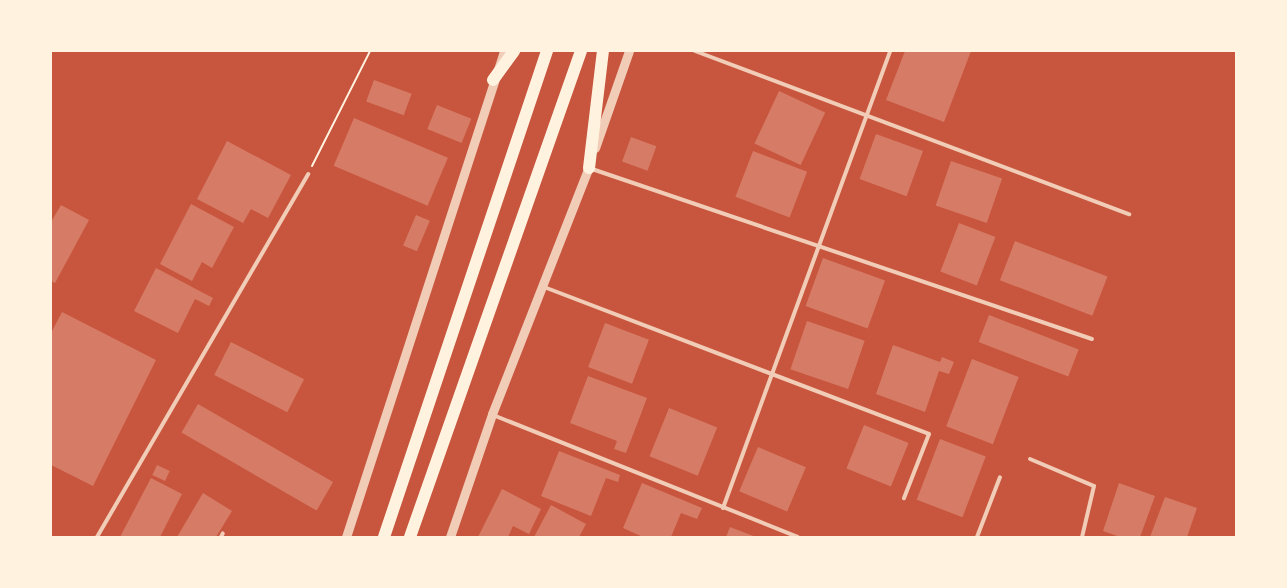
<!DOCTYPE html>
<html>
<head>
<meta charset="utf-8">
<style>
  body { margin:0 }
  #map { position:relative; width:1287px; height:588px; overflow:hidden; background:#c8553d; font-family:Raleway,sans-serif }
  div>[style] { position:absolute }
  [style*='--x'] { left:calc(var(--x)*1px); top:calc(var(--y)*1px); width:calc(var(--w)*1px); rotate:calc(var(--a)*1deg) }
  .building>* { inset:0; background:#d67c66; transform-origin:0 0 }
  .path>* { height:2px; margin:-1px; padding:0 1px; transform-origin:1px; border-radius:1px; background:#fff3e0 }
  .service>* { height:4px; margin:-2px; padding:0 2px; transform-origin:2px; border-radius:2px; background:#f1ccb7 }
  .tertiary>* { height:9px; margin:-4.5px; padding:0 4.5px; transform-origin:4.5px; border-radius:4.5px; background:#f1ccb7 }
  .trunk>* { height:12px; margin:-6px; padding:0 6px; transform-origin:6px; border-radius:6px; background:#fff3e0 }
  span { translate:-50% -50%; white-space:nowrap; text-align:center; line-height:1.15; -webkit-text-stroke:4.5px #fff3e0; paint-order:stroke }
  .frame { position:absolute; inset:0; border:52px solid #fff3e0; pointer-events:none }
</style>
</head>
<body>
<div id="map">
  <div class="building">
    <div style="clip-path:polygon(905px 51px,971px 51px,944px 122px,886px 100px)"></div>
    <div style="left:374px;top:80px;width:40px;height:23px;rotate:20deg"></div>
    <div style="left:779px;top:91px;width:51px;height:58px;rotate:25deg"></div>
    <div style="left:437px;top:105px;width:37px;height:26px;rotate:22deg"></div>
    <div style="left:354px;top:118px;width:102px;height:52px;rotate:23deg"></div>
    <div style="left:876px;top:134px;width:50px;height:48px;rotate:20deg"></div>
    <div style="left:631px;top:137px;width:27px;height:26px;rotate:20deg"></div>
    <div style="clip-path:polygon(227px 141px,291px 175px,268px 218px,251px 209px,243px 223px,197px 199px)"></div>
    <div style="left:753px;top:151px;width:58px;height:49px;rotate:21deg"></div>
    <div style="left:951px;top:161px;width:54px;height:47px;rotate:19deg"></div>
    <div style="clip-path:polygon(191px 204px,234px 227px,212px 268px,202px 262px,192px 281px,160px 264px)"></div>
    <div style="clip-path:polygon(61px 205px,89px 220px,55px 283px,51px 281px,51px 222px)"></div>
    <div style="left:416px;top:215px;width:15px;height:33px;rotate:23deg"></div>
    <div style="left:959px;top:223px;width:39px;height:52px;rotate:21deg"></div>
    <div style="left:1015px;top:241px;width:99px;height:42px;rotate:21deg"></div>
    <div style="left:823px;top:258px;width:66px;height:51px;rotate:20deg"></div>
    <div style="clip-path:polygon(156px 268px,213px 298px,209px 306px,195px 299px,178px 333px,134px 311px)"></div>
    <div style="clip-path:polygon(62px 312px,156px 360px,93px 486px,51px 465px,51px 333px)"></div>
    <div style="left:989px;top:315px;width:96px;height:29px;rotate:21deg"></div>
    <div style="left:807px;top:321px;width:61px;height:51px;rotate:19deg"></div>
    <div style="left:605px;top:323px;width:47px;height:47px;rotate:21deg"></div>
    <div style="left:231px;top:342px;width:82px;height:37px;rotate:27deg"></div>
    <div style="clip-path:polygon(893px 345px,940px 362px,942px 357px,954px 362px,949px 374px,939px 371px,925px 412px,876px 394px)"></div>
    <div style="left:972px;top:359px;width:50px;height:72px;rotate:21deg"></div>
    <div style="clip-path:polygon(588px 376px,647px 398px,626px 453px,614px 449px,617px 441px,570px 423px)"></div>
    <div style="left:198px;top:404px;width:156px;height:33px;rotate:30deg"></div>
    <div style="left:669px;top:408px;width:52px;height:52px;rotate:22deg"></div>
    <div style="left:864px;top:425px;width:48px;height:47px;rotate:22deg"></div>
    <div style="left:940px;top:439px;width:49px;height:65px;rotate:21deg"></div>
    <div style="left:758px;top:447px;width:52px;height:48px;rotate:23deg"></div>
    <div style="clip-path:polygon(559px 451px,620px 475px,618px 482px,606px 478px,591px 516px,541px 496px)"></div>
    <div style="left:157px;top:465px;width:14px;height:11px;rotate:25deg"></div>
    <div style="clip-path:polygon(151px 478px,182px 494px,160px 537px,120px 537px)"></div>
    <div style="clip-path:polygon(642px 483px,702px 508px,697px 519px,681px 513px,671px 537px,643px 537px,623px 528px)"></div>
    <div style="clip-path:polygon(1119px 483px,1155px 496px,1140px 537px,1120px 537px,1103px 531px)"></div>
    <div style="clip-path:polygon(502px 489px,541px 509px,529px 534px,513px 526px,508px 537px,478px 537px)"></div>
    <div style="clip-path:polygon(203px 493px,232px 511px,216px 537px,177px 537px)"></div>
    <div style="clip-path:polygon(1165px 497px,1197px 508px,1187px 537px,1150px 537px)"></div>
    <div style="clip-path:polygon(551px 505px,586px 524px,579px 537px,534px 537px)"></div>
    <div style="clip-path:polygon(730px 527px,756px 537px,726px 537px)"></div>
  </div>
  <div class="path">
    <div style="--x:312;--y:166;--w:129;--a:-63.2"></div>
  </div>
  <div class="service">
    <div style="--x:695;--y:51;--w:464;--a:20.6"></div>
    <div style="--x:592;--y:169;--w:528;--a:18.78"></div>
    <div style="--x:544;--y:287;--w:412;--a:20.9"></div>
    <div style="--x:929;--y:434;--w:69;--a:111.3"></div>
    <div style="--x:493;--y:415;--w:328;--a:21.8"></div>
    <div style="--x:1030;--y:459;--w:69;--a:22.9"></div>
    <div style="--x:1094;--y:486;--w:52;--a:103.2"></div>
    <div style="--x:723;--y:508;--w:487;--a:-69.9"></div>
    <div style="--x:97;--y:537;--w:420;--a:-59.8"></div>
    <div style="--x:221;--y:537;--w:4;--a:-63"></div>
    <div style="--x:977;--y:537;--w:64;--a:-69"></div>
  </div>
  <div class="tertiary">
    <div style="--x:595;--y:148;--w:103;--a:-70.7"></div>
    <div style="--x:346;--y:537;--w:511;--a:-71.99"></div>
    <div style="--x:450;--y:537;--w:130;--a:-71.1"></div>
    <div style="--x:492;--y:414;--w:269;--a:-68.6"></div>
  </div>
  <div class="trunk">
    <div style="--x:493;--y:80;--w:36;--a:-54"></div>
    <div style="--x:589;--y:168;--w:118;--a:-83.2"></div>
    <div style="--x:384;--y:537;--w:513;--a:-71.46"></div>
    <div style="--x:410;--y:537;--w:515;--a:-70.62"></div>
  </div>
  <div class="frame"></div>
</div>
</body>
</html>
